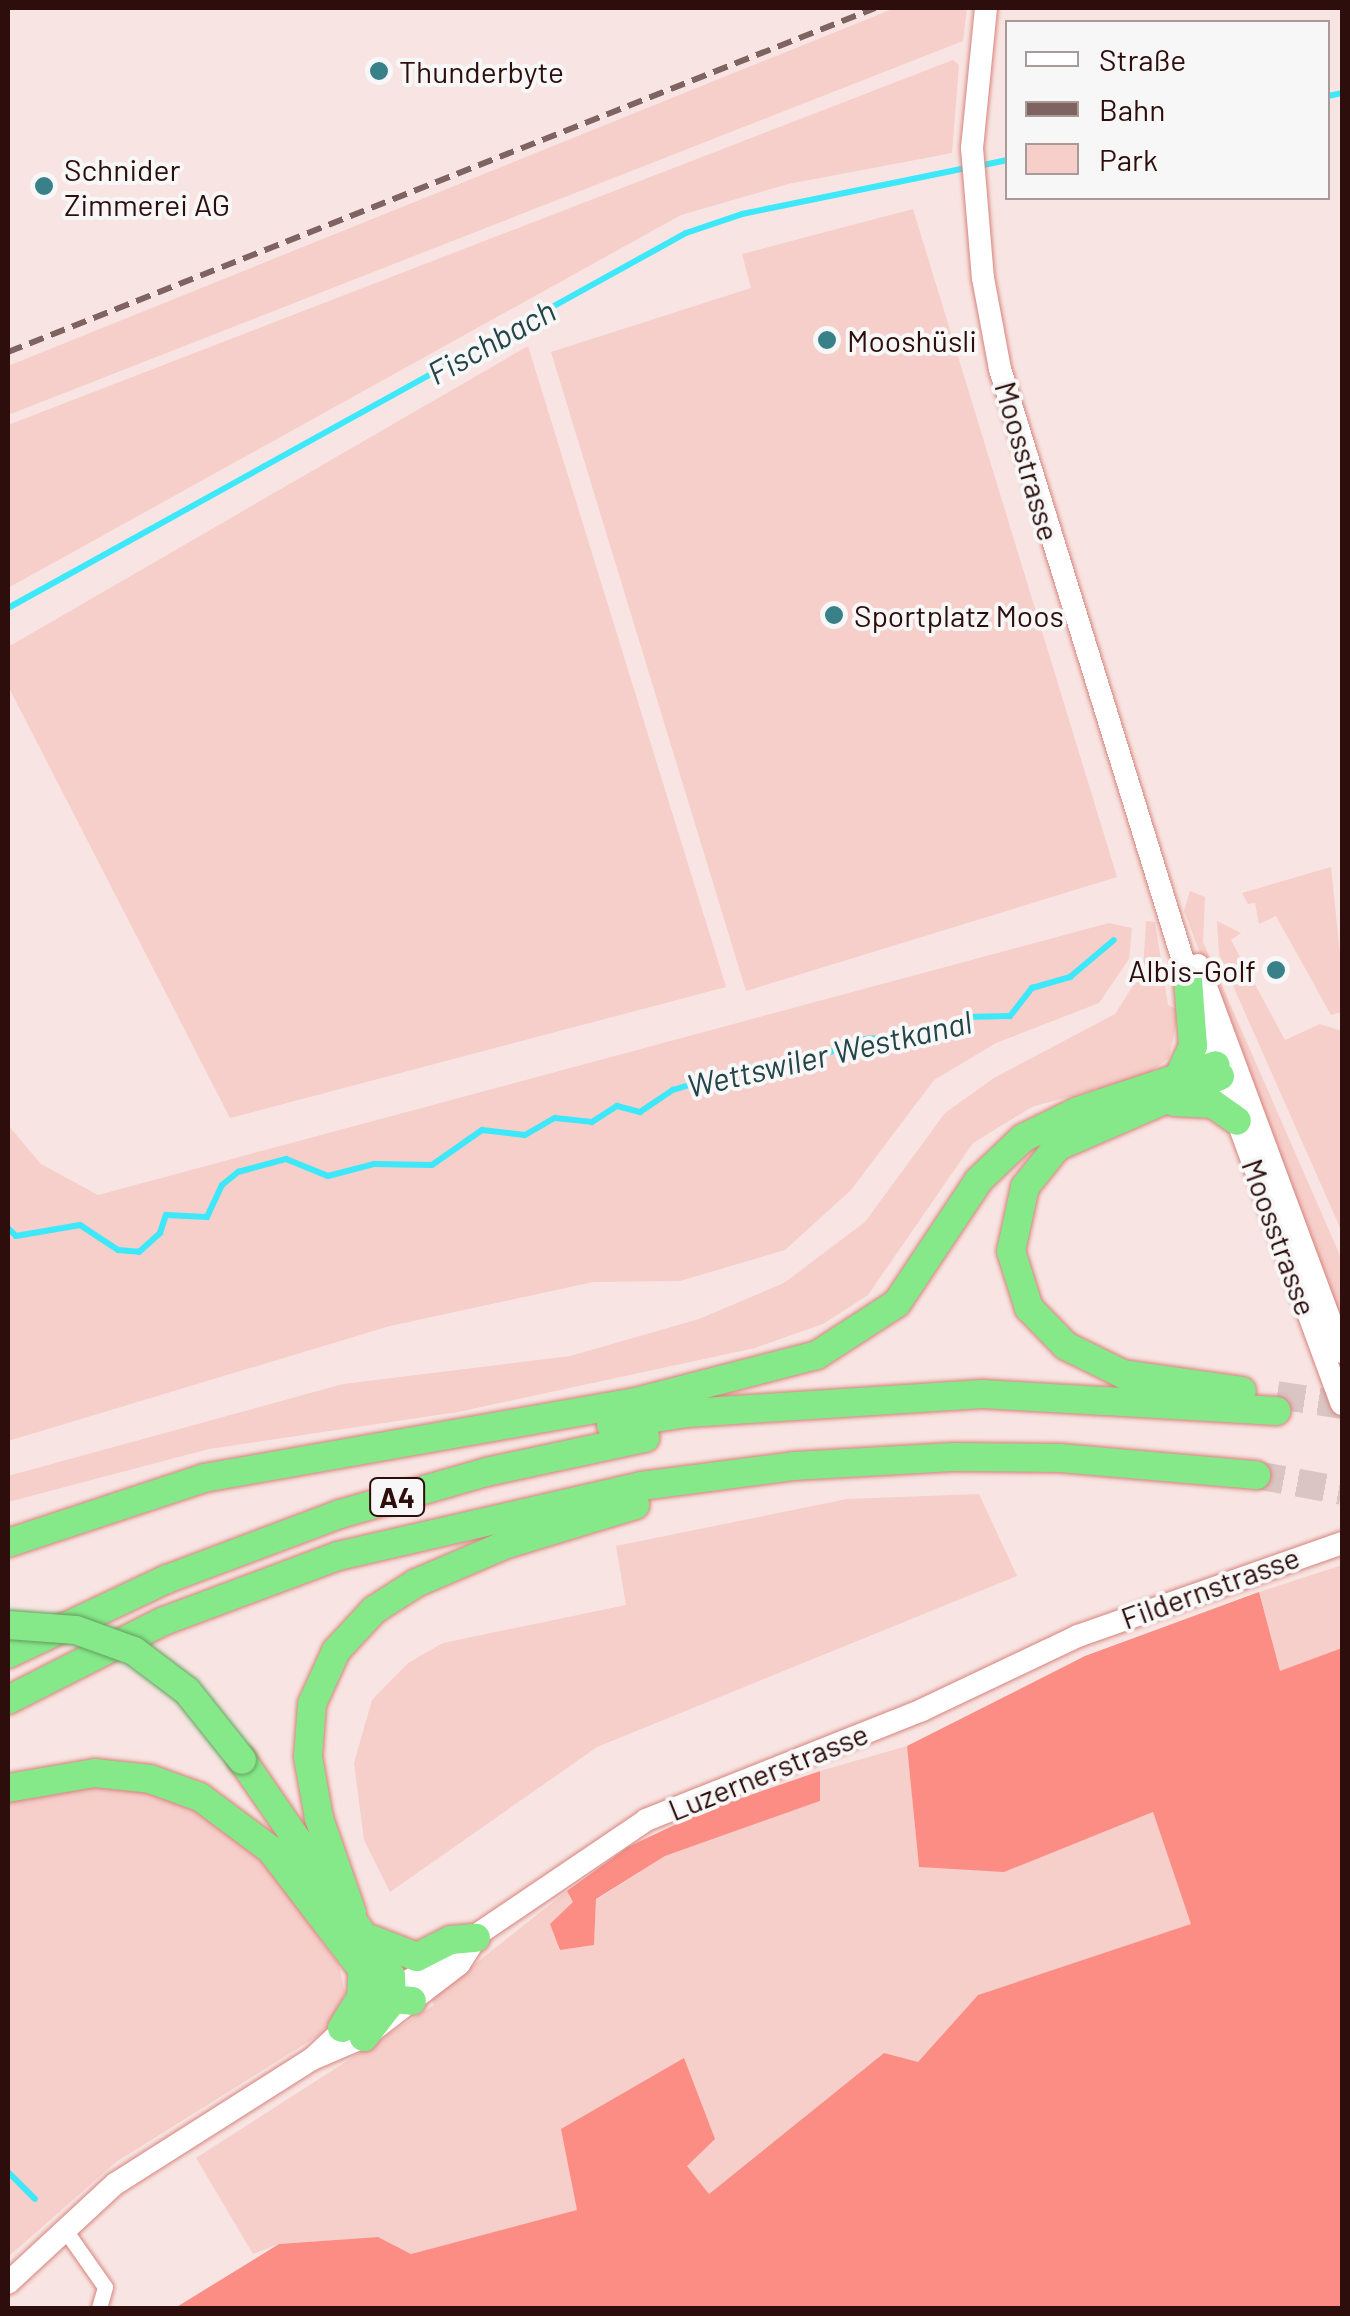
<!DOCTYPE html>
<html>
<head>
<meta charset="utf-8">
<style>
  body { margin:0 }
  #map { position:relative; width:1350px; height:2316px; overflow:hidden; background:#f8e5e3; font-family:Barlow,sans-serif }
  div>[style] { position:absolute }
  [style*='--x'] { left:calc(var(--x)*1px); top:calc(var(--y)*1px); width:calc(var(--w)*1px); rotate:calc(var(--a)*1deg) }
  .green>* { inset:0; background:#f6ceca }
  .forest>* { inset:0; background:#fb8d85 }
  .stream>* { height:6px; margin:-3px; padding:0 3px; transform-origin:3px; border-radius:3px; background:#3ce8f9 }
  .highway-tunnel>* { height:28px; margin-top:-14px; transform-origin:0; background:repeating-linear-gradient(90deg,#dac5c3 0 28px,transparent 0 42px) }
  .roads { filter:drop-shadow(0 0 2px #d7837c) drop-shadow(0 0 2px #d7837c) }
  .street>* { height:15px; margin:-7.5px; padding:0 7.5px; transform-origin:7.5px; border-radius:7.5px; background:#fff }
  .secondary>* { height:22px; margin:-11px; padding:0 11px; transform-origin:11px; border-radius:11px; background:#fff }
  .highway>* { height:28px; margin:-14px; padding:0 14px; transform-origin:14px; border-radius:14px; background:#85e98a }
  .rail>* { height:6px; margin-top:-3px; transform-origin:0; background:repeating-linear-gradient(90deg,#7e6361 0 15px,transparent 0 23px) }
  .bridges { filter:drop-shadow(0 0 2px #679c5e) drop-shadow(0 0 2px #679c5e) }
  .highway-bridge>* { height:28px; margin:-14px; padding:0 14px; transform-origin:14px; border-radius:14px; background:#85e98a }
  .dots>* { width:28px; height:28px; translate:-50% -50%; box-sizing:border-box; border:5px solid #f7f7f7; border-radius:50% }
  span { translate:-50% -50%; white-space:nowrap; text-align:center; line-height:1.15; -webkit-text-stroke:8px #f7f7f7; paint-order:stroke }
  .shield-label span { padding:2px 8px; background:#f7f7f7; border:2px solid; border-radius:8px; -webkit-text-stroke-width:0 }
  .shield-label { font-size:28px; color:#2e0e0c; font-weight:700 }
  .poi-label { font-size:30px; color:#2e0e0c }
  .left { translate:0 -50%; text-align:left }
  .right { translate:-100% -50%; text-align:right }
  .street-label { font-size:30px; color:#2e0e0c }
  .water-label { font-size:32px; color:#234448; font-style:italic }
  .frame { position:absolute; inset:0; border:10px solid #2e0e0c; pointer-events:none }
  .legend { position:absolute; left:1005px; top:20px; width:325px; height:180px; box-sizing:border-box; background:#f7f7f7; border:2px solid #a79a99; margin:0; padding:12px 18px; list-style:none; font-size:30px; color:#2e0e0c }
  .legend li { display:flex; align-items:center; gap:20px; height:50px }
  .legend b { width:50px; border:2px solid #a79a99 }
</style>
</head>
<body>
<div id="map">
  <div class="green">
    <div style="clip-path:polygon(895px 8px,967px 8px,963px 41px,8px 415px,8px 366px)"></div>
    <div style="clip-path:polygon(953px 60px,959px 65px,952px 153px,788px 184px,681px 215px,8px 588px,8px 425px)"></div>
    <div style="clip-path:polygon(913px 209px,1117px 877px,746px 991px,551px 352px,751px 288px,742px 254px)"></div>
    <div style="clip-path:polygon(528px 346px,726px 987px,230px 1118px,8px 686px,8px 647px)"></div>
    <div style="clip-path:polygon(1331px 867px,1342px 974px,1342px 1012px,1331px 1015px,1276px 916px,1259px 924px,1255px 903px,1248px 904px,1242px 893px)"></div>
    <div style="clip-path:polygon(1190px 891px,1205px 897px,1203px 942px,1342px 1260px,1342px 1322px,1184px 911px)"></div>
    <div style="clip-path:polygon(1146px 921px,1155px 922px,1168px 1005px,1179px 1010px,1169px 1058px,1146px 1075px,1032px 1107px,973px 1143px,868px 1295px,823px 1324px,755px 1348px,458px 1412px,209px 1449px,8px 1502px,8px 1476px,343px 1384px,570px 1356px,699px 1319px,784px 1283px,865px 1222px,945px 1113px,994px 1078px,1115px 1014px,1143px 970px)"></div>
    <div style="clip-path:polygon(1217px 921px,1241px 933px,1231px 940px,1285px 1040px,1320px 1024px,1342px 1031px,1342px 1232px,1219px 954px)"></div>
    <div style="clip-path:polygon(1109px 923px,1132px 928px,1129px 959px,1099px 1003px,996px 1043px,934px 1080px,851px 1190px,785px 1250px,680px 1281px,593px 1282px,390px 1326px,8px 1441px,8px 1125px,41px 1164px,98px 1195px)"></div>
    <div style="clip-path:polygon(979px 1494px,1017px 1576px,597px 1747px,390px 1892px,364px 1840px,354px 1763px,372px 1700px,408px 1663px,443px 1643px,626px 1605px,616px 1546px,847px 1499px)"></div>
    <div style="clip-path:polygon(1342px 1565px,1342px 1648px,1280px 1672px,1259px 1592px)"></div>
    <div style="clip-path:polygon(907px 1746px,919px 1866px,1004px 1871px,1153px 1812px,1192px 1924px,978px 1995px,917px 2063px,884px 2053px,709px 2194px,687px 2166px,578px 2210px,411px 2254px,378px 2237px,279px 2244px,253px 2254px,196px 2158px,434px 2005px,431px 1999px,567px 1891px,574px 1901px,559px 1950px,594px 1945px,596px 1900px,665px 1856px,820px 1801px,820px 1771px)"></div>
    <div style="clip-path:polygon(96px 1784px,159px 1793px,195px 1809px,260px 1856px,339px 1965px,345px 1994px,324px 2032px,116px 2162px,8px 2257px,8px 1801px)"></div>
  </div>
  <div class="forest">
    <div style="clip-path:polygon(1259px 1592px,1280px 1671px,1342px 1648px,1342px 2308px,175px 2308px,279px 2244px,378px 2237px,411px 2254px,577px 2210px,561px 2129px,684px 2058px,715px 2139px,687px 2166px,709px 2194px,884px 2053px,918px 2062px,978px 1995px,1191px 1924px,1153px 1812px,1004px 1872px,919px 1867px,907px 1746px,1085px 1656px)"></div>
    <div style="clip-path:polygon(820px 1771px,820px 1801px,665px 1856px,596px 1899px,594px 1945px,560px 1950px,550px 1924px,573px 1902px,567px 1891px,628px 1847px,704px 1811px)"></div>
  </div>
  <div class="stream">
    <div style="--x:1328;--y:96;--w:14;--a:-12"></div>
    <div style="--x:979;--y:166;--w:30;--a:-12"></div>
    <div style="--x:8;--y:608;--w:775;--a:-28.95"></div>
    <div style="--x:686;--y:233;--w:59;--a:-18.7"></div>
    <div style="--x:742;--y:214;--w:230;--a:-11.6"></div>
    <div style="--x:8;--y:1228;--w:11;--a:45"></div>
    <div style="--x:16;--y:1236;--w:65;--a:-9.8"></div>
    <div style="--x:80;--y:1225;--w:45;--a:33.3"></div>
    <div style="--x:118;--y:1250;--w:21;--a:5"></div>
    <div style="--x:139;--y:1252;--w:28;--a:-42"></div>
    <div style="--x:160;--y:1233;--w:19;--a:-72"></div>
    <div style="--x:166;--y:1215;--w:41;--a:2.8"></div>
    <div style="--x:207;--y:1217;--w:35;--a:-65"></div>
    <div style="--x:222;--y:1185;--w:21;--a:-39"></div>
    <div style="--x:238;--y:1172;--w:50;--a:-15.2"></div>
    <div style="--x:286;--y:1159;--w:45;--a:22"></div>
    <div style="--x:328;--y:1176;--w:48;--a:-14.6"></div>
    <div style="--x:374;--y:1164;--w:58;--a:1"></div>
    <div style="--x:432;--y:1165;--w:61;--a:-35"></div>
    <div style="--x:482;--y:1130;--w:43;--a:6.6"></div>
    <div style="--x:525;--y:1135;--w:34;--a:-30"></div>
    <div style="--x:555;--y:1118;--w:37;--a:6"></div>
    <div style="--x:592;--y:1122;--w:30;--a:-33"></div>
    <div style="--x:617;--y:1106;--w:24;--a:15"></div>
    <div style="--x:640;--y:1112;--w:40;--a:-34"></div>
    <div style="--x:673;--y:1090;--w:78;--a:-17"></div>
    <div style="--x:748;--y:1067;--w:39;--a:1"></div>
    <div style="--x:787;--y:1068;--w:83;--a:-20.4"></div>
    <div style="--x:865;--y:1039;--w:62;--a:-3.7"></div>
    <div style="--x:927;--y:1035;--w:42;--a:-25.3"></div>
    <div style="--x:965;--y:1017;--w:45;--a:-1.3"></div>
    <div style="--x:1010;--y:1016;--w:36;--a:-52"></div>
    <div style="--x:1032;--y:988;--w:40;--a:-16"></div>
    <div style="--x:1070;--y:977;--w:57;--a:-40.1"></div>
    <div style="--x:8;--y:2172;--w:38;--a:45"></div>
  </div>
  <div class="highway-tunnel">
    <div style="--x:1277;--y:1395;--w:66;--a:8.7"></div>
    <div style="--x:1256;--y:1475;--w:87;--a:10.5"></div>
  </div>
  <div class="roads">
    <div class="street">
      <div style="--x:63;--y:2227;--w:73;--a:55"></div>
      <div style="--x:105;--y:2287;--w:22;--a:106"></div>
    </div>
    <div class="secondary">
      <div style="--x:986;--y:8;--w:141;--a:95.7"></div>
      <div style="--x:972;--y:148;--w:130;--a:85.2"></div>
      <div style="--x:983;--y:278;--w:93;--a:79.4"></div>
      <div style="--x:1000;--y:369;--w:700;--a:72.81"></div>
      <div style="--x:1207;--y:1038;--w:390;--a:69.8"></div>
      <div style="--x:1198;--y:965;--w:413;--a:69.6"></div>
      <div style="--x:382;--y:1999;--w:319;--a:-34.1"></div>
      <div style="--x:646;--y:1820;--w:297;--a:-21.7"></div>
      <div style="--x:922;--y:1710;--w:173;--a:-25.4"></div>
      <div style="--x:1078;--y:1636;--w:280;--a:-19.4"></div>
      <div style="--x:312;--y:2059;--w:60;--a:-43"></div>
      <div style="--x:8;--y:2283;--w:146;--a:-42.8"></div>
      <div style="--x:115;--y:2184;--w:233;--a:-32.4"></div>
      <div style="--x:312;--y:2059;--w:56;--a:-22.9"></div>
      <div style="--x:364;--y:2037;--w:120;--a:-37.5"></div>
      <div style="--x:459;--y:1964;--w:31;--a:-57"></div>
    </div>
    <div class="highway">
      <div style="--x:1180;--y:1074;--w:31;--a:-65"></div>
      <div style="--x:1193;--y:1046;--w:66;--a:-94.3"></div>
      <div style="--x:1220;--y:1076;--w:178;--a:156.5"></div>
      <div style="--x:1057;--y:1147;--w:51;--a:128.7"></div>
      <div style="--x:1025;--y:1187;--w:66;--a:102.3"></div>
      <div style="--x:1011;--y:1251;--w:60;--a:72.5"></div>
      <div style="--x:1029;--y:1308;--w:53;--a:45.8"></div>
      <div style="--x:1066;--y:1346;--w:64;--a:26.2"></div>
      <div style="--x:1123;--y:1374;--w:120;--a:8.1"></div>
      <div style="--x:1174;--y:1102;--w:39;--a:3"></div>
      <div style="--x:1213;--y:1104;--w:29;--a:35"></div>
      <div style="--x:611;--y:1425;--w:78;--a:-8.9"></div>
      <div style="--x:688;--y:1413;--w:295;--a:-3.7"></div>
      <div style="--x:982;--y:1394;--w:295;--a:3.3"></div>
      <div style="--x:8;--y:1543;--w:206;--a:-18.3"></div>
      <div style="--x:204;--y:1478;--w:442;--a:-10"></div>
      <div style="--x:639;--y:1401;--w:184;--a:-14.5"></div>
      <div style="--x:817;--y:1355;--w:95;--a:-33"></div>
      <div style="--x:897;--y:1303;--w:148;--a:-56.3"></div>
      <div style="--x:979;--y:1180;--w:61;--a:-43.7"></div>
      <div style="--x:1023;--y:1138;--w:61;--a:-26.1"></div>
      <div style="--x:1078;--y:1111;--w:145;--a:-18.4"></div>
      <div style="--x:8;--y:1654;--w:176;--a:-25.3"></div>
      <div style="--x:167;--y:1579;--w:185;--a:-20.6"></div>
      <div style="--x:340;--y:1514;--w:152;--a:-16"></div>
      <div style="--x:486;--y:1472;--w:163;--a:-12.1"></div>
      <div style="--x:8;--y:1700;--w:175;--a:-26.9"></div>
      <div style="--x:164;--y:1621;--w:186;--a:-20.5"></div>
      <div style="--x:338;--y:1556;--w:311;--a:-13"></div>
      <div style="--x:641;--y:1486;--w:154;--a:-7.4"></div>
      <div style="--x:794;--y:1466;--w:160;--a:-3.2"></div>
      <div style="--x:954;--y:1457;--w:106;--a:0.5"></div>
      <div style="--x:1060;--y:1458;--w:197;--a:5"></div>
      <div style="--x:242;--y:1760;--w:262;--a:55.4"></div>
      <div style="--x:391;--y:1976;--w:25;--a:88"></div>
      <div style="--x:392;--y:2001;--w:46;--a:127.9"></div>
      <div style="--x:8;--y:1788;--w:88;--a:-9.8"></div>
      <div style="--x:95;--y:1773;--w:55;--a:6.2"></div>
      <div style="--x:150;--y:1779;--w:53;--a:19.8"></div>
      <div style="--x:200;--y:1797;--w:89;--a:36.7"></div>
      <div style="--x:271;--y:1850;--w:186;--a:52.6"></div>
      <div style="--x:384;--y:1998;--w:28;--a:6"></div>
      <div style="--x:352;--y:1913;--w:101;--a:-109.2"></div>
      <div style="--x:319;--y:1818;--w:62;--a:-100.2"></div>
      <div style="--x:308;--y:1757;--w:53;--a:-85.7"></div>
      <div style="--x:312;--y:1704;--w:58;--a:-65.6"></div>
      <div style="--x:336;--y:1651;--w:56;--a:-47.2"></div>
      <div style="--x:374;--y:1610;--w:50;--a:-32.7"></div>
      <div style="--x:416;--y:1583;--w:99;--a:-23.2"></div>
      <div style="--x:507;--y:1544;--w:134;--a:-16.9"></div>
      <div style="--x:371;--y:1939;--w:49;--a:21.4"></div>
      <div style="--x:417;--y:1957;--w:38;--a:-27"></div>
      <div style="--x:451;--y:1940;--w:25;--a:-5"></div>
      <div style="--x:342;--y:2028;--w:36;--a:-58"></div>
      <div style="--x:361;--y:1997;--w:21;--a:-87"></div>
    </div>
  </div>
  <div class="rail">
    <div style="--x:8;--y:352;--w:933;--a:-21.64"></div>
  </div>
  <div class="bridges">
    <div class="highway-bridge">
      <div style="--x:8;--y:1625;--w:68;--a:4.2"></div>
      <div style="--x:76;--y:1630;--w:62;--a:19.9"></div>
      <div style="--x:134;--y:1651;--w:66;--a:37"></div>
      <div style="--x:187;--y:1691;--w:88;--a:51.4"></div>
    </div>
  </div>
  <div class="dots">
    <div style="left:379px;top:71px;background:#398189"></div>
    <div style="left:44px;top:186px;background:#398189"></div>
    <div style="left:827px;top:340px;background:#398189"></div>
    <div style="left:834px;top:615px;background:#398189"></div>
    <div style="left:1276px;top:970px;background:#398189"></div>
  </div>
  <div class="shield-label">
    <span style="left:397px;top:1497px">A4</span>
  </div>
  <div class="poi-label">
    <span class="left" style="left:399px;top:71px">Thunderbyte</span>
    <span class="left" style="left:64px;top:186px">Schnider<br>Zimmerei AG</span>
    <span class="left" style="left:847px;top:340px">Mooshüsli</span>
    <span class="left" style="left:854px;top:615px">Sportplatz Moos</span>
    <span class="right" style="left:1256px;top:970px">Albis-Golf</span>
  </div>
  <div class="street-label">
    <span style="left:1028px;top:461px;rotate:74deg">Moosstrasse</span>
    <span style="left:1280px;top:1237px;rotate:70deg">Moosstrasse</span>
    <span style="left:1210px;top:1587px;rotate:-20deg">Fildernstrasse</span>
    <span style="left:768px;top:1771px;rotate:-22deg">Luzernerstrasse</span>
  </div>
  <div class="water-label">
    <span style="left:491px;top:341px;rotate:-29deg">Fischbach</span>
    <span style="left:829px;top:1053px;rotate:-13deg">Wettswiler Westkanal</span>
  </div>
  <div class="frame"></div>
  <ul class="legend">
  <li><b style="height:12px;background:#fff"></b>Straße</li>
  <li><b style="height:12px;background:#7e6361"></b>Bahn</li>
  <li><b style="height:28px;background:#f6ceca"></b>Park</li>
  </ul>
</div>
</body>
</html>
